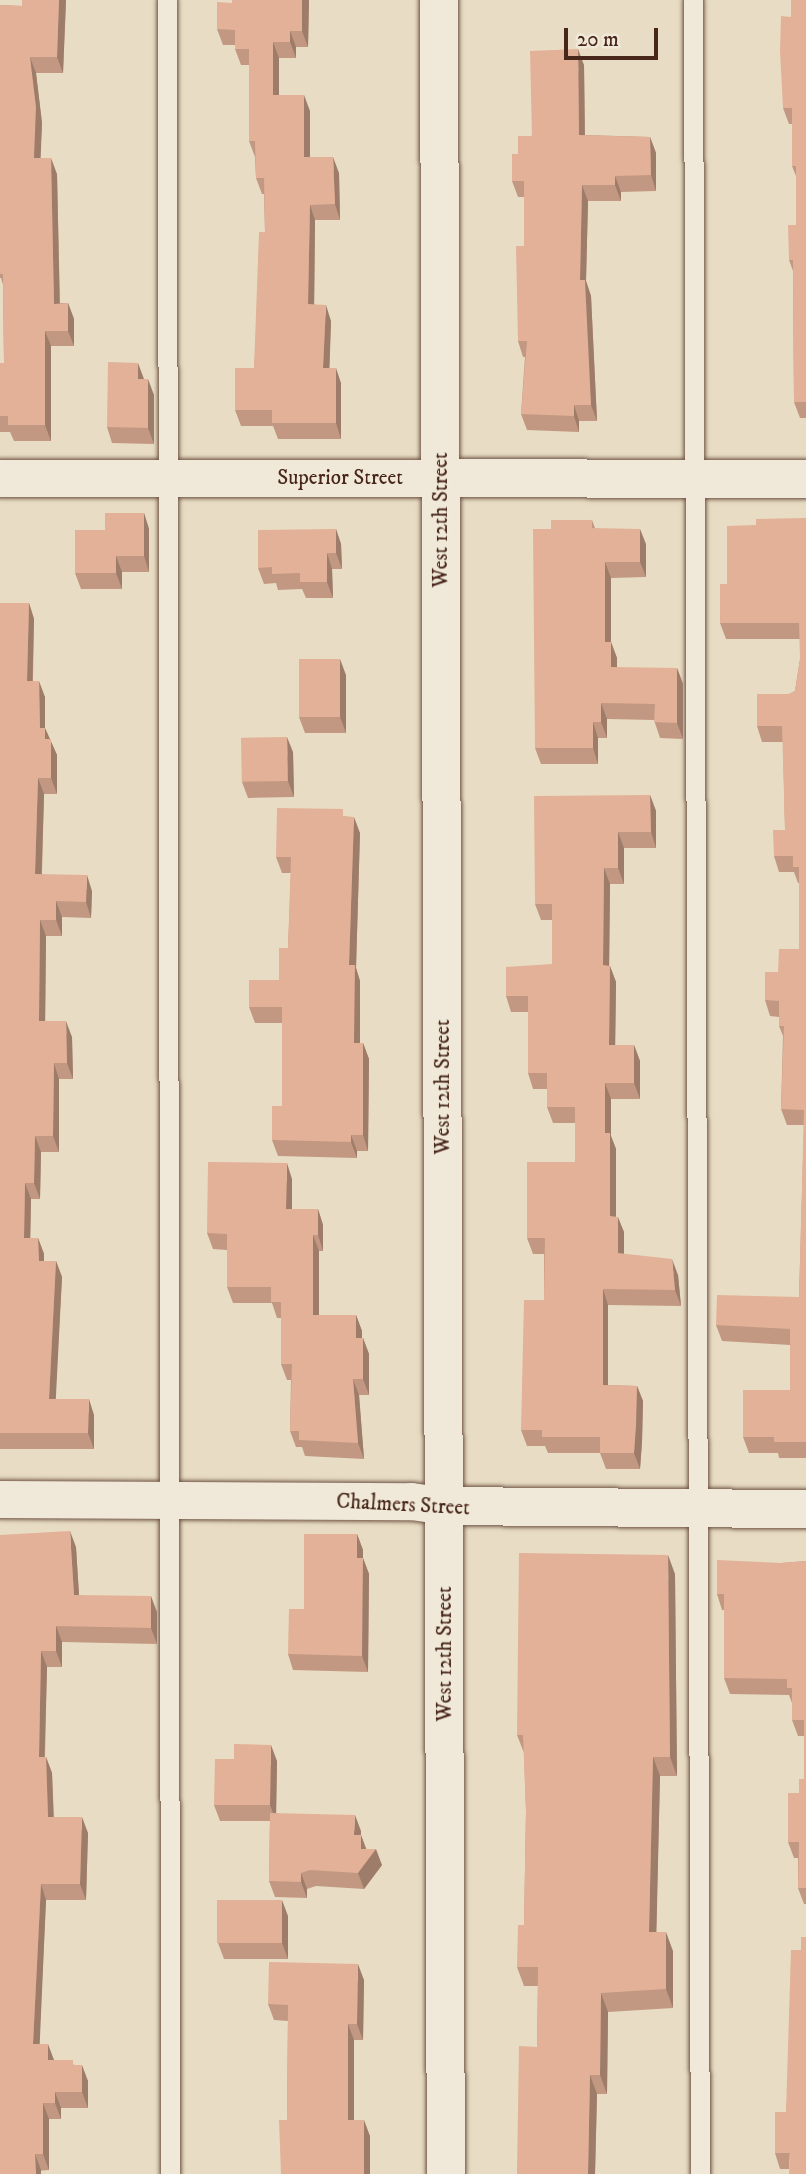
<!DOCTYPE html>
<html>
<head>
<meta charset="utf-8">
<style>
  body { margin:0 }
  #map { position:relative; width:806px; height:2174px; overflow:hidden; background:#e8ddc4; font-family:"IM FELL DW Pica",serif }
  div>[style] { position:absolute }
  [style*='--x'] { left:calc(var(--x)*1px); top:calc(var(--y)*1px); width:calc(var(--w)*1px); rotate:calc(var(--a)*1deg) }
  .roads { filter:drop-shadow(0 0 2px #705444) drop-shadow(0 0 2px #705444) }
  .service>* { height:19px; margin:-9.5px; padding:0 9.5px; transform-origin:9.5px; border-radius:9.5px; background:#f0e9d9 }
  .minor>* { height:37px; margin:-18.5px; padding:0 18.5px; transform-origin:18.5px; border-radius:18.5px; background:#f0e9d9 }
  .tertiary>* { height:38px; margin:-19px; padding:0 19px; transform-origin:19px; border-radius:19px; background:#f0e9d9 }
  .wall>* { inset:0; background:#c29882 }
  .shaded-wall>* { inset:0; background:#9e7c6a }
  .building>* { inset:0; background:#e2b197; transform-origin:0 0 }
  span { translate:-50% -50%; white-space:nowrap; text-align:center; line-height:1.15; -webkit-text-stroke:5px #f0e9d9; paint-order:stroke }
  .street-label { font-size:21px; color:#48271a }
  .scale { position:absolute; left:564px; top:28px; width:94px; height:32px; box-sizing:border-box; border:4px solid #48271a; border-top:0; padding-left:9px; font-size:21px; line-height:24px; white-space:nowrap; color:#48271a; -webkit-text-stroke:5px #f0e9d9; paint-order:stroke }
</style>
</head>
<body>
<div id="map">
  <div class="roads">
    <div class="service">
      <div style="--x:167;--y:0;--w:2174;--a:89.92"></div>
      <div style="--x:693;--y:0;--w:2174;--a:89.82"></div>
    </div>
    <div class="minor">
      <div style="--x:0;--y:478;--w:441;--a:0"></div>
      <div style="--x:0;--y:1499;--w:411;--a:0.3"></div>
      <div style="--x:411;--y:1501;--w:34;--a:8"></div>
    </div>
    <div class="tertiary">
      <div style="--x:439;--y:0;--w:2174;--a:89.82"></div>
      <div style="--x:441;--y:478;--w:365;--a:0.2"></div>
      <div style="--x:445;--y:1506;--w:361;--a:0.5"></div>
    </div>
  </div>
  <div class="wall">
    <div style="clip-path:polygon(22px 0,66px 0,63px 73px,36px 73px,42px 123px,40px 158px,57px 174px,60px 303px,68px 303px,74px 319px,74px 346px,51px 346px,51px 441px,14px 441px,10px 432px,0 432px,0 363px,4px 363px,3px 285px,1px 278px,0 278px,0 5px,22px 6px)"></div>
    <div style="clip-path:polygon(232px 0,309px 0,308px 47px,296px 47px,296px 58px,279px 58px,279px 95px,310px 111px,310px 157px,339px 173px,340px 220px,315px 220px,314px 304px,331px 321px,329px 368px,341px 383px,341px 439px,278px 439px,273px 426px,241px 426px,235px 410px,254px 368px,265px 232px,264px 194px,262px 194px,256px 178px,255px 157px,249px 141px,249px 65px,241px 65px,235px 49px,235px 45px,223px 45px,217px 29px,232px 3px)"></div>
    <div style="clip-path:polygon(806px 0,806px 418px,800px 418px,794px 402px,793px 271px,789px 260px,796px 225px,796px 176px,792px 166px,792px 124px,789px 124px,783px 108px)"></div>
    <div style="clip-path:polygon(584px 65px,585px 135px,650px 137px,656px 153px,656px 191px,621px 192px,621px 201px,588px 201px,586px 281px,591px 296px,597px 421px,579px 421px,579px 432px,527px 430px,521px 414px,525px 357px,523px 357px,518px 341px,524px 246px,524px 197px,518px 197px,512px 181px,518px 154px)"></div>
    <div style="clip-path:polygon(144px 379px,154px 395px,154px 444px,112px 443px,107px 427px)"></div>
    <div style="clip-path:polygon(144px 513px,149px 529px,149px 572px,122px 572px,122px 589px,81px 589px,75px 573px,105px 530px)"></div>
    <div style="clip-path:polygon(806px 518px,806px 1458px,779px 1458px,778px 1453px,749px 1453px,743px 1437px,790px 1390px,790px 1345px,722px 1341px,716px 1325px,799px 1297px,804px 1125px,787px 1125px,781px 1109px,783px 1036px,779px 1026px,779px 1017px,770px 1016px,765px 1000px,778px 972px,799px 949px,799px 883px,798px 883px,794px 872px,779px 872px,774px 856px,785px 830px,783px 742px,762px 742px,757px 726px,789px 694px,795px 691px,800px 659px,800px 639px,726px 639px,720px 623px,727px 584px,756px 525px)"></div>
    <div style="clip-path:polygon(592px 520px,595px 528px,646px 544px,646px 577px,611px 578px,611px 642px,617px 658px,617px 668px,677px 668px,683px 684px,683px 739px,660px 738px,654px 720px,607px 719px,607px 738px,598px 738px,598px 764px,541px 764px,535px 748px,551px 529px)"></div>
    <div style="clip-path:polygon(336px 529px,341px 544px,342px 569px,332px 569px,333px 598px,306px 598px,302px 589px,278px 590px,276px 583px,264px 584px,258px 568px)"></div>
    <div style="clip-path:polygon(0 603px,29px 603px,34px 619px,33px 681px,45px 697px,45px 728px,57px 755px,57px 794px,44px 794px,42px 874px,92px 891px,91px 918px,62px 917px,62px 936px,46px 936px,45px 1021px,72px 1037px,73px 1079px,59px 1079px,59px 1152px,41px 1152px,40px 1199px,31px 1199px,30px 1238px,38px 1238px,44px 1254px,44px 1261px,56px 1261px,62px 1277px,55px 1399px,94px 1415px,94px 1449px,0 1449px)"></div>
    <div style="clip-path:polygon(346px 675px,346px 733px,305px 733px,299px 717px)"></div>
    <div style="clip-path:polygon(293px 752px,294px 797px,248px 798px,242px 782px)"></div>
    <div style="clip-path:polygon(650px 795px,656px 811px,656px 848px,624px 848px,624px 884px,610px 884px,609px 966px,610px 966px,616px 982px,615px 1045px,634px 1045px,640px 1061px,640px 1099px,611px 1099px,611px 1136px,616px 1149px,616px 1217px,624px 1232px,624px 1254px,678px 1275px,681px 1306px,608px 1305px,608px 1385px,637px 1386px,643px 1401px,642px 1442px,640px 1469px,606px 1469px,600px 1453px,548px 1453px,545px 1446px,527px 1446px,521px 1430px,544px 1300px,544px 1254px,533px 1254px,527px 1238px,575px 1162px,575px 1123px,553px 1123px,547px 1107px,547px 1089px,533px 1089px,528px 1073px,528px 1012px,511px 1012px,506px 996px,552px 964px,552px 920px,541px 920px,535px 904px)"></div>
    <div style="clip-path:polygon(346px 816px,360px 833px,356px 968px,360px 981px,360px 1043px,363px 1043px,369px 1059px,368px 1151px,357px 1151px,357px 1158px,278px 1156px,272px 1140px,282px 1106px,282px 1023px,255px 1023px,249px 1007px,279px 980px,288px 948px,291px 873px,282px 873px,276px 857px)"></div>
    <div style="clip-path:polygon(292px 1179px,292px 1209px,318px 1209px,323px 1225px,323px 1251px,319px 1251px,319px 1315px,356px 1315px,362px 1331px,362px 1338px,363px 1338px,369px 1354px,369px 1395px,359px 1395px,364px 1459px,305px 1456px,302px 1447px,296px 1447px,290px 1431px,291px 1380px,287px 1380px,281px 1364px,281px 1318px,277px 1318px,272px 1303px,233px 1303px,227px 1287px,227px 1250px,213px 1249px,207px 1233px)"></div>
    <div style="clip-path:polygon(357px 1534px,363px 1550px,363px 1558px,369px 1574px,368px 1672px,293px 1670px,288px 1654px,304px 1609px)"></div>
    <div style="clip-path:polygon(0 1535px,76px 1547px,79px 1595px,157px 1612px,157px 1644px,62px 1642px,62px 1667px,47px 1667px,45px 1757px,46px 1757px,52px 1773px,54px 1817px,88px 1833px,86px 1900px,46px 1900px,39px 2044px,54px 2060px,75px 2065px,88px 2081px,88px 2108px,61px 2108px,61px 2119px,49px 2119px,49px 2170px,0 2174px)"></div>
    <div style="clip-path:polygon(806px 1561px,806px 1904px,804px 1904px,798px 1888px,798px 1858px,794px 1858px,788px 1842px,799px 1793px,804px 1779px,804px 1736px,798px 1736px,792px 1720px,792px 1703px,789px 1695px,730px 1694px,724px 1678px,724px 1610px,722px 1610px,717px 1594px,781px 1563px)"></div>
    <div style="clip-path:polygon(675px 1574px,677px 1776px,660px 1776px,656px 1932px,673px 1951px,673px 2008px,608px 2012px,607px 2094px,597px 2094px,595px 2174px,517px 2174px,537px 2047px,538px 1986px,524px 1986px,517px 1967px,524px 1925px,526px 1811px,524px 1753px,517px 1735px)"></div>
    <div style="clip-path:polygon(277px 1761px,276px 1813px,361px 1831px,361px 1835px,366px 1849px,382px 1865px,364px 1889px,316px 1886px,307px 1889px,307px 1898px,275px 1897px,269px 1881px,270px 1821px,220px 1821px,214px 1805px)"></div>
    <div style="clip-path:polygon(288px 1916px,288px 1959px,224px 1959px,218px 1943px)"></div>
    <div style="clip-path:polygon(801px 1950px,789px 2169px,780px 2169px,775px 2153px,786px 2112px)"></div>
    <div style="clip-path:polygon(364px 1980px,363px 2040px,354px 2040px,354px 2120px,370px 2136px,370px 2174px,287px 2120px,288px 2021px,274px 2020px,268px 2004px)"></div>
  </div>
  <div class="shaded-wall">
    <div style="clip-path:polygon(59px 0,66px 0,63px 73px,57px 57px)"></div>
    <div style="clip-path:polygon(302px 0,309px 0,308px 47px,302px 31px)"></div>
    <div style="clip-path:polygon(290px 31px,296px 47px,296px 58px,290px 42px)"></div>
    <div style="clip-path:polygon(273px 42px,279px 58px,279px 111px,273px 95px)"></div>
    <div style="clip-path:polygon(578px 49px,584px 65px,585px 151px,579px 135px)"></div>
    <div style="clip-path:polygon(30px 57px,36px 73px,42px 123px,40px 174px,34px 158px)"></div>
    <div style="clip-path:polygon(304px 95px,310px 111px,310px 173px,304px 157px)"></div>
    <div style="clip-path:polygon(650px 137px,656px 153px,656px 191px,651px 175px)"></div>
    <div style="clip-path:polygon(333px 157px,339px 173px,340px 220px,335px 204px)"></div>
    <div style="clip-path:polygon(51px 158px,57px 174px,60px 320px,54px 304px)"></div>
    <div style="clip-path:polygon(615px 176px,621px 192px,621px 201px,615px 185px)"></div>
    <div style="clip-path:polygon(582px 185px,588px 201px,586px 281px,591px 296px,597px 421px,591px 405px,580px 280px)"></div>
    <div style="clip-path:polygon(310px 205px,315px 220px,314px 320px,308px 304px)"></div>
    <div style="clip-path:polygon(68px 303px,74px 319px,74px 346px,68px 331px)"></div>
    <div style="clip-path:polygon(326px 305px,331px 321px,329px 383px,323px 368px)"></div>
    <div style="clip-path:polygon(45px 331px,51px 346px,51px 441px,45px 425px)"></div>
    <div style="clip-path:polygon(138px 363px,144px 379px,138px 379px)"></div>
    <div style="clip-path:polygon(336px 368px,341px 383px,341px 439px,336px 423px)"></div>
    <div style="clip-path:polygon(148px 379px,154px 395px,154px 444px,148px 428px)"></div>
    <div style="clip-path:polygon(574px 405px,579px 421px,579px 432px,574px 416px)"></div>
    <div style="clip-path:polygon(144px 513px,149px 529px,149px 572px,144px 556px)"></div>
    <div style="clip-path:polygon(336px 529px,341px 544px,342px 569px,336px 553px)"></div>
    <div style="clip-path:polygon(640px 529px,646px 544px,646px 577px,640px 562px)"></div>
    <div style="clip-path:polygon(327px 553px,332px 569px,333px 598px,327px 582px)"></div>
    <div style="clip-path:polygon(116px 556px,122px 572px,122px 589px,116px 573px)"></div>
    <div style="clip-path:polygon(605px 562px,611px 578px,611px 642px,617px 658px,617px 683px,611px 667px,605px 642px)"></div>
    <div style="clip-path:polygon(29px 603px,34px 619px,32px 697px,27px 681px)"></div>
    <div style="clip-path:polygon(340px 659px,346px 675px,346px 733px,340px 717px)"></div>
    <div style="clip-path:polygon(677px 668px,683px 684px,683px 739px,677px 723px)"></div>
    <div style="clip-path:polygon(39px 681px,45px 697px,45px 728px,57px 755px,57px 794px,51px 778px,40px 728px)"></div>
    <div style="clip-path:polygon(601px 703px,607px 719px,607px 738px,601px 722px)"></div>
    <div style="clip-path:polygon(593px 722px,598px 738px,598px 764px,593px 748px)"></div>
    <div style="clip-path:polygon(287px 737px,293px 752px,294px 797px,288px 781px)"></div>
    <div style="clip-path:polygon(38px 778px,44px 794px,41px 890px,35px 874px)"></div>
    <div style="clip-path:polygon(650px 795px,656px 811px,656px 848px,651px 832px)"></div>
    <div style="clip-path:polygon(354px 817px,360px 833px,356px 968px,360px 981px,360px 1059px,354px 1043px,349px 965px)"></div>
    <div style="clip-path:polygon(618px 832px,624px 848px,624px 884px,618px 868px)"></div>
    <div style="clip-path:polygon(604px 868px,610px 884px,609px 981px,603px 965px)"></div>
    <div style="clip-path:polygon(87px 875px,92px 891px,91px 918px,86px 902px)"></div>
    <div style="clip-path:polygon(56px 901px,62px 917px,62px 936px,56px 920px)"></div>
    <div style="clip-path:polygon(40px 920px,46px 936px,45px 1037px,39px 1021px)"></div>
    <div style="clip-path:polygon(610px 966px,616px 982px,615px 1061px,609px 1045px)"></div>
    <div style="clip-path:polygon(66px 1021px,72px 1037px,73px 1079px,67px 1063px)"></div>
    <div style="clip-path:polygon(363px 1043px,369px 1059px,368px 1151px,363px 1135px)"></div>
    <div style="clip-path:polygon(634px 1045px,640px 1061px,640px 1099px,634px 1083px)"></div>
    <div style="clip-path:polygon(54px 1063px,59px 1079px,59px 1152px,53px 1136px)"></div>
    <div style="clip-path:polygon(605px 1083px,611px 1099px,611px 1136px,616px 1149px,616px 1232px,610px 1216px,605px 1133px)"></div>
    <div style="clip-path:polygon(351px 1135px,357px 1151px,357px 1158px,351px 1142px)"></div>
    <div style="clip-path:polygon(35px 1136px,41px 1152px,40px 1199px,34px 1183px)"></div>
    <div style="clip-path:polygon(287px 1163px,292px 1179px,292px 1225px,286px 1209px)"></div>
    <div style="clip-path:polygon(25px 1183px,31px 1199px,30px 1254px,24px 1238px)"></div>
    <div style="clip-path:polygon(318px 1209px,323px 1225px,323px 1251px,318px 1235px)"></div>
    <div style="clip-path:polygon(618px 1217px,624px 1232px,624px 1269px,618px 1253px)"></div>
    <div style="clip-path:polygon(313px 1235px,319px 1251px,319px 1331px,313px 1315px)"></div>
    <div style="clip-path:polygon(38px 1238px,44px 1254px,44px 1277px,39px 1261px)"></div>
    <div style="clip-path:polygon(672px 1259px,678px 1275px,681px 1306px,675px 1290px)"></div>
    <div style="clip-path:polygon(56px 1261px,62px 1277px,55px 1415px,49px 1399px)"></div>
    <div style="clip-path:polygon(603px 1289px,608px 1305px,608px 1401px,603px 1385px)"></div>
    <div style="clip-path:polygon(356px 1315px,362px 1331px,362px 1354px,356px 1338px)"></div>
    <div style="clip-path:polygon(363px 1338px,369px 1354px,369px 1395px,363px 1379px)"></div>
    <div style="clip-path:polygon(353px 1379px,359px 1395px,364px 1459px,358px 1443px)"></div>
    <div style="clip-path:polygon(637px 1386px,643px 1401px,642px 1442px,640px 1469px,634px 1453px)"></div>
    <div style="clip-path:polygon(89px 1399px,94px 1415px,94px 1449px,88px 1433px)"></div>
    <div style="clip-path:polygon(70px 1531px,76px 1547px,80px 1611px,74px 1595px)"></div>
    <div style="clip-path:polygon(357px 1534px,363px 1550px,363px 1558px,369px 1574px,368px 1672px,362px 1656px,357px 1558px)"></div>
    <div style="clip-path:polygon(668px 1555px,675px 1574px,677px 1776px,670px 1757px)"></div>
    <div style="clip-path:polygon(151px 1596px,157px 1612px,157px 1644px,151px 1628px)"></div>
    <div style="clip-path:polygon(56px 1626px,62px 1642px,62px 1667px,56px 1651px)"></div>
    <div style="clip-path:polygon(41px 1651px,47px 1667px,44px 1773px,39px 1757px)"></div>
    <div style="clip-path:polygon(271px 1745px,277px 1761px,276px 1821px,270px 1805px)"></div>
    <div style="clip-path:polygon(46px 1757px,52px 1773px,54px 1833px,48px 1817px)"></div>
    <div style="clip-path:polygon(653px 1757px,660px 1776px,656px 1951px,649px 1932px)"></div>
    <div style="clip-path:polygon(355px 1815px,361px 1831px,360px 1851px,354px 1835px)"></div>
    <div style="clip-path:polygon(82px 1817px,88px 1833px,86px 1900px,80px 1884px)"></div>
    <div style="clip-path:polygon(361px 1835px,367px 1851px,376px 1849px,382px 1865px,364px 1889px,358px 1873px,361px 1849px)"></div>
    <div style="clip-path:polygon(301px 1873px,307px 1889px,307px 1898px,301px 1882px)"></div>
    <div style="clip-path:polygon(41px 1884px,46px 1900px,39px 2060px,33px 2044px)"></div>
    <div style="clip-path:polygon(282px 1900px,288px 1916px,288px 1959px,282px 1943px)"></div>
    <div style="clip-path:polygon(666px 1932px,673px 1951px,673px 2008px,666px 1989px)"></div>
    <div style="clip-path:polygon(358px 1964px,364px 1980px,363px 2040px,357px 2024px)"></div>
    <div style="clip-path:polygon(601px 1993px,608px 2012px,607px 2094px,600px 2075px)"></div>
    <div style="clip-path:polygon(348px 2024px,354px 2040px,354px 2136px,348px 2120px)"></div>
    <div style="clip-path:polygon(48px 2044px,54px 2060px,48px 2060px)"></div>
    <div style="clip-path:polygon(82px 2065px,88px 2081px,88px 2108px,82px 2092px)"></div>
    <div style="clip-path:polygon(590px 2075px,597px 2094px,595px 2174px,588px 2174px)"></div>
    <div style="clip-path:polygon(55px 2092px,61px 2108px,61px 2119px,55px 2103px)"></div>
    <div style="clip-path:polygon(43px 2103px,49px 2119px,49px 2170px,43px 2154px)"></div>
    <div style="clip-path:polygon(364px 2120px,370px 2136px,370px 2174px,364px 2174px)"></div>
    <div style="clip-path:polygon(35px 2154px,41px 2170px,41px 2174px,36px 2174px)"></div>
  </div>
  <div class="building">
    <div style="clip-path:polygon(22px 0,59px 0,57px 57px,30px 57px,36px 107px,34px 158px,51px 158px,54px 304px,68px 303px,68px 331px,45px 331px,45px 425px,8px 425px,8px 416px,0 416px,0 363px,4px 363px,3px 274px,0 274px,0 5px,22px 6px)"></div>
    <div style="clip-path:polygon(232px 0,302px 0,302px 31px,290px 31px,290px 42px,273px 42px,273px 95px,304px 95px,304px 157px,333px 157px,335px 204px,310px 205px,308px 304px,326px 305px,323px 368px,336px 368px,336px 423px,272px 423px,272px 410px,235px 410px,235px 368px,254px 368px,259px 232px,265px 232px,264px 178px,256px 178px,255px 141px,249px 141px,249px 49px,235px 49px,235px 30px,217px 29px,217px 2px,232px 3px)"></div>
    <div style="clip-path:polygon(791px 0,806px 0,806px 402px,794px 402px,793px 260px,789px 260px,788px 225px,796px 225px,796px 166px,792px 166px,792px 108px,783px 108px,780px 51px,781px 16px,791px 17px)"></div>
    <div style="clip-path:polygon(578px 49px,579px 135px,650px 137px,651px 175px,615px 176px,615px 185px,582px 185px,580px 280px,585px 280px,591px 405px,574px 405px,574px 416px,521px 414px,527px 341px,518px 341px,516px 246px,524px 246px,524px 181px,512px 181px,512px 154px,518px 154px,518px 136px,532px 136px,530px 51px)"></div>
    <div style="clip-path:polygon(108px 362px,138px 363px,138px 379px,148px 379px,148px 428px,107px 427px)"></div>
    <div style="clip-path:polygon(105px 513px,144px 513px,144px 556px,116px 556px,116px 573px,75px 573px,75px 530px,105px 530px)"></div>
    <div style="clip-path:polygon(806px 518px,806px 1442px,774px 1442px,774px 1437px,743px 1437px,743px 1390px,790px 1390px,790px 1329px,716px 1325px,717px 1295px,799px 1297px,804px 1110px,781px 1109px,784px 1026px,779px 1026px,779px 1001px,765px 1000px,765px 972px,778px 972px,779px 949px,799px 949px,799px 867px,793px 867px,793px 856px,774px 856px,773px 830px,785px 830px,782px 726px,757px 726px,757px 694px,789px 694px,795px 691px,800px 659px,799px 623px,720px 623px,720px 584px,727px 584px,727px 526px,756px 525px,756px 519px)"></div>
    <div style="clip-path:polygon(551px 520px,592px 520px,592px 528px,640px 529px,640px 562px,605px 562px,605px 642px,611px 642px,611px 667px,677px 668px,677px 723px,654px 722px,655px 704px,601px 703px,601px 722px,593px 722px,593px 748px,535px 748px,533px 529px,551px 529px)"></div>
    <div style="clip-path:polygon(336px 529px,336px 553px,327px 553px,327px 582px,300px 582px,300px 573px,272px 574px,272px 567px,258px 568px,258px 530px)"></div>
    <div style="clip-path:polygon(0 603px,29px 603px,27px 681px,39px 681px,40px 728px,45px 728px,45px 739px,51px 739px,51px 778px,38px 778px,35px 874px,87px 875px,86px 902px,56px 901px,56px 920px,40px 920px,39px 1021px,66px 1021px,67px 1063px,54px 1063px,53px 1136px,35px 1136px,34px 1183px,25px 1183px,24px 1238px,38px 1238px,39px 1261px,56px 1261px,49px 1399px,89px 1399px,88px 1433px,0 1433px)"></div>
    <div style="left:299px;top:659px;width:41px;height:58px"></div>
    <div style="left:287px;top:737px;width:44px;height:46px;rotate:89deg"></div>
    <div style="clip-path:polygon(650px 795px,651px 832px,618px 832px,618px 868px,604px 868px,603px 965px,610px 966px,609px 1045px,634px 1045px,634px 1083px,605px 1083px,605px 1133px,610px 1133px,610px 1216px,618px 1217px,618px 1253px,672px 1259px,675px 1290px,603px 1289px,603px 1385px,637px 1386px,636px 1426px,634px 1453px,600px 1453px,600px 1437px,542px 1437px,542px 1430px,521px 1430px,524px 1300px,544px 1300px,545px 1238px,527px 1238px,527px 1162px,575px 1162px,575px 1107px,547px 1107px,547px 1073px,528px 1073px,528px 996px,506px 996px,506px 967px,552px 964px,552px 904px,535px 904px,534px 796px)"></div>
    <div style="clip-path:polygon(277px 808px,343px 809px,343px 816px,354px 817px,349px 965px,355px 965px,354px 1043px,363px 1043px,363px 1135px,351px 1135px,351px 1142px,272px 1140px,272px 1106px,282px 1106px,282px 1007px,249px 1007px,249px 980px,279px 980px,279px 948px,288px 948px,291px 857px,276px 857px)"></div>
    <div style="clip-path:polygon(208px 1162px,287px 1163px,286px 1209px,318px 1209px,318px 1235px,313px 1235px,313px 1315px,356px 1315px,356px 1338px,363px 1338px,363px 1379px,353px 1379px,358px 1443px,299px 1440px,299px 1431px,290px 1431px,292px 1364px,281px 1364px,281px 1302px,271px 1302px,271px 1287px,227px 1287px,227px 1234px,207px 1233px)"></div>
    <div style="clip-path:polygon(70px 1531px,74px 1595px,151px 1596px,151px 1628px,56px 1626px,56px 1651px,41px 1651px,39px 1757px,46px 1757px,48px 1817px,82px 1817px,80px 1884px,41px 1884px,33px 2044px,48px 2044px,48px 2060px,73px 2060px,73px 2065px,82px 2065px,82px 2092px,55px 2092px,55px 2103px,43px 2103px,43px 2154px,35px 2154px,36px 2174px,0 2174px,0 1535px)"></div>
    <div style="clip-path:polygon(304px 1534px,357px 1534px,357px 1558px,363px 1558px,362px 1656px,288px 1654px,289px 1609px,304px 1609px)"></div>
    <div style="clip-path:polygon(519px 1553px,668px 1555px,670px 1757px,653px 1757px,649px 1932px,666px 1932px,666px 1989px,601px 1993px,600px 2075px,590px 2075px,588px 2174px,517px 2174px,519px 2046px,537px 2047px,538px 1967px,517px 1967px,518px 1925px,524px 1925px,526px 1811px,523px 1735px,517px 1735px)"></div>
    <div style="clip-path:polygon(717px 1560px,781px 1563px,806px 1561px,806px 1888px,798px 1888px,799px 1842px,788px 1842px,788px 1793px,799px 1793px,799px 1779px,804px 1779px,804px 1720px,792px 1720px,792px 1688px,787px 1688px,787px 1679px,724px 1678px,724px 1594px,717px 1594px)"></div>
    <div style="clip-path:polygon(234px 1744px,271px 1745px,270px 1805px,214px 1805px,215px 1759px,234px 1759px)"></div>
    <div style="clip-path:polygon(270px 1813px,355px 1815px,354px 1835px,361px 1835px,361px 1849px,376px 1849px,358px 1873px,310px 1870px,301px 1873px,301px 1882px,269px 1881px)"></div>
    <div style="left:217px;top:1900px;width:65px;height:43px"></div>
    <div style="clip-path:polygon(801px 1937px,806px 1937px,806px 2174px,789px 2174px,790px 2153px,775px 2153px,775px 2112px,786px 2112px,791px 1950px,801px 1950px)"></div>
    <div style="clip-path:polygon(269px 1962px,358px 1964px,357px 2024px,348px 2024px,348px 2120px,364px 2120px,364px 2174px,281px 2174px,279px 2120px,287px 2120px,288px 2005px,268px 2004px)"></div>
  </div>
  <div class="street-label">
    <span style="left:340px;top:478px">Superior Street</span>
    <span style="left:441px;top:520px;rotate:-90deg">West 12th Street</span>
    <span style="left:443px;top:1087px;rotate:-90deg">West 12th Street</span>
    <span style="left:403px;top:1505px;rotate:3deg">Chalmers Street</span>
    <span style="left:445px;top:1654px;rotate:-90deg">West 12th Street</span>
  </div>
  <div class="scale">20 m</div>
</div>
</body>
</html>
